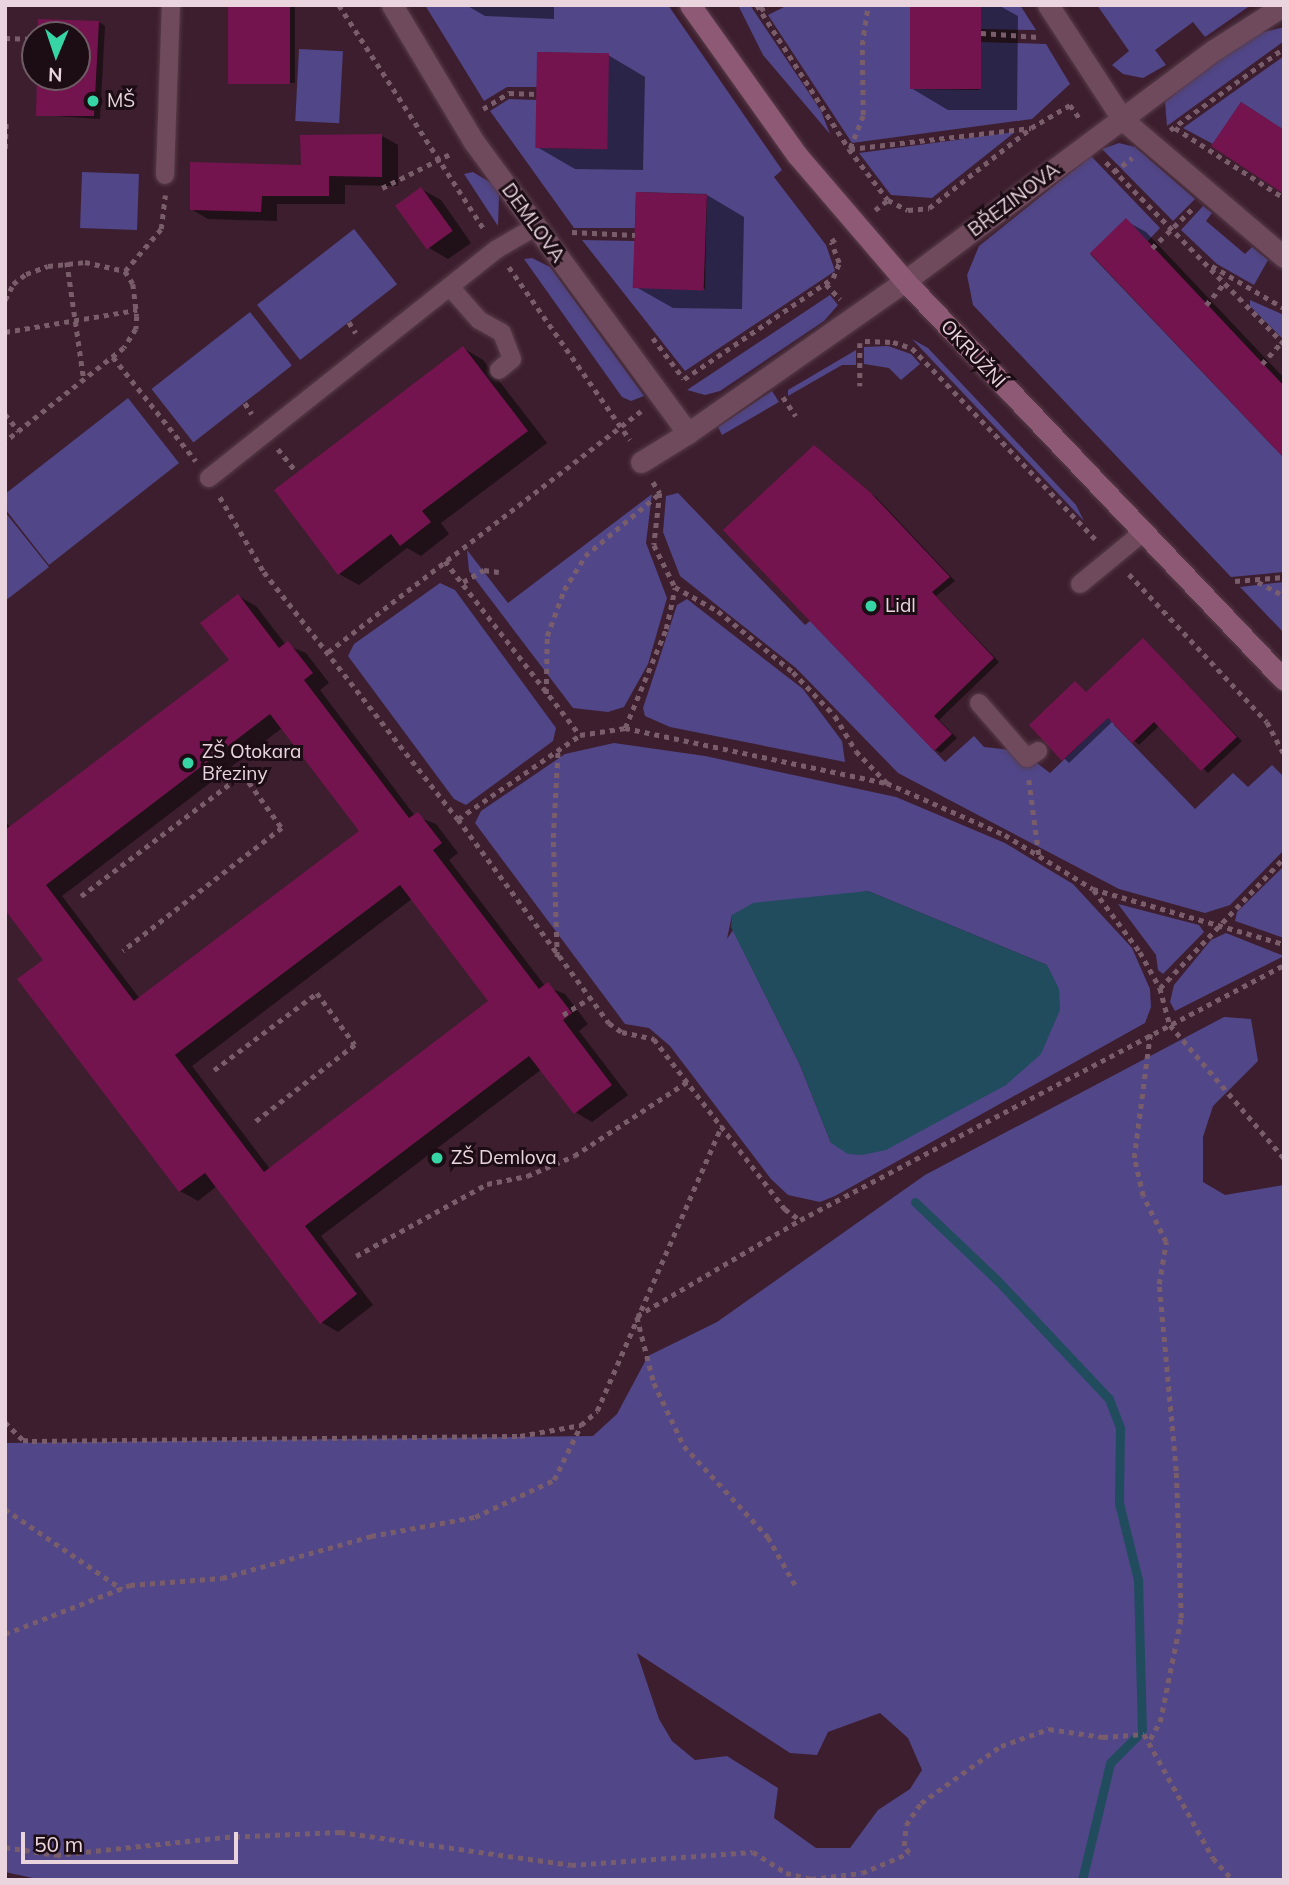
<!DOCTYPE html>
<html>
<head>
<meta charset="utf-8">
<style>
  body { margin:0 }
  #map { position:relative; width:1289px; height:1885px; overflow:hidden; background:#3d1e2e; font-family:Mulish,sans-serif }
  div>[style] { position:absolute }
  [style*='--x'] { left:calc(var(--x)*1px); top:calc(var(--y)*1px); width:calc(var(--w)*1px); rotate:calc(var(--a)*1deg) }
  .green>* { inset:0; background:#504688; transform-origin:0 0 }
  .water>* { inset:0; background:#214c5e }
  .shadow>* { inset:0; background:#0007; transform-origin:0 0 }
  .stream>* { height:9px; margin:-4.5px; padding:0 4.5px; transform-origin:4.5px; border-radius:4.5px; background:#214c5e }
  .building>* { inset:0; background:#74144f; transform-origin:0 0 }
  .path>* { height:4.5px; margin-top:-2.25px; transform-origin:0; background:repeating-linear-gradient(90deg,#795d6b 0 5px,transparent 0 10px) }
  .roads { filter:drop-shadow(0 0 2px #573c4a) drop-shadow(0 0 2px #573c4a) }
  .lane>* { height:18px; margin:-9px; padding:0 9px; transform-origin:9px; border-radius:9px; background:#6e4a5c }
  .street>* { height:21px; margin:-10.5px; padding:0 10.5px; transform-origin:10.5px; border-radius:10.5px; background:#6e4a5c }
  .secondary>* { height:21px; margin:-10.5px; padding:0 10.5px; transform-origin:10.5px; border-radius:10.5px; background:#8d5974 }
  .dots>* { width:19px; height:19px; translate:-50% -50%; box-sizing:border-box; border:4px solid #1c0d14; border-radius:50% }
  span { translate:-50% -50%; white-space:nowrap; text-align:center; line-height:1.15; -webkit-text-stroke:6px #1c0d14; paint-order:stroke }
  .poi-label { font-size:19px; color:#ead5df }
  .left { translate:0 -50%; text-align:left }
  .street-label { font-size:19px; color:#ead5df }
  .frame { position:absolute; inset:0; border:7px solid #ead5df; pointer-events:none }
  .north { position:absolute; left:21px; top:21px; width:70px; height:70px; box-sizing:border-box; background:#1c0d14; border:2px solid #6e5d65; border-radius:50%; rotate:182deg; font-size:19px; font-weight:700; line-height:28px; text-align:center; color:#ead5df }
  .north::after { content:''; display:block; margin:auto; width:24px; height:32px; background:#37d4a6; clip-path:polygon(50% 0,100% 100%,50% 72%,0 100%) }
  .scale { position:absolute; left:21px; top:1832px; width:217px; height:32px; box-sizing:border-box; border:4px solid #ead5df; border-top:0; padding-left:9px; font-size:21px; line-height:24px; white-space:nowrap; color:#ead5df; -webkit-text-stroke:5px #1c0d14; paint-order:stroke }
</style>
</head>
<body>
<div id="map">
  <div class="green">
    <div style="clip-path:polygon(425px 5px,668px 5px,782px 170px,774px 177px,826px 245px,835px 271px,685px 371px,582px 240px,635px 241px,705px 289px,707px 194px,636px 192px,635px 228px,574px 228px,490px 111px,509px 99px,537px 100px,536px 148px,606px 149px,608px 54px,538px 52px,537px 87px,507px 87px,484px 101px)"></div>
    <div style="clip-path:polygon(738px 5px,750px 5px,821px 111px,830px 134px,763px 55px)"></div>
    <div style="clip-path:polygon(788px 5px,910px 5px,910px 89px,980px 90px,981px 42px,1046px 44px,1070px 84px,1032px 119px,852px 143px,768px 15px)"></div>
    <div style="clip-path:polygon(981px 5px,1020px 5px,1036px 30px,981px 29px)"></div>
    <div style="clip-path:polygon(1097px 5px,1251px 5px,1205px 37px,1193px 22px,1155px 50px,1166px 65px,1143px 78px,1123px 74px,1112px 65px,1129px 51px)"></div>
    <div style="clip-path:polygon(1284px 27px,1284px 41px,1167px 126px,1165px 102px,1185px 85px,1251px 35px)"></div>
    <div style="left:299px;top:49px;width:44px;height:72px;rotate:3deg"></div>
    <div style="clip-path:polygon(1284px 56px,1284px 130px,1241px 102px,1213px 144px,1183px 128px)"></div>
    <div style="clip-path:polygon(1015px 132px,932px 198px,891px 195px,859px 153px)"></div>
    <div style="clip-path:polygon(1119px 143px,1135px 147px,1195px 199px,1173px 221px,1102px 149px)"></div>
    <div style="clip-path:polygon(1091px 156px,1160px 228px,1147px 242px,1126px 219px,1090px 254px,1284px 458px,1284px 572px,1231px 577px,973px 305px,967px 275px,979px 246px)"></div>
    <div style="left:82px;top:172px;width:57px;height:56px;rotate:2deg"></div>
    <div style="clip-path:polygon(473px 172px,493px 184px,499px 194px,498px 226px,464px 174px)"></div>
    <div style="clip-path:polygon(1203px 206px,1212px 213px,1206px 221px,1245px 254px,1252px 247px,1268px 260px,1254px 285px,1217px 264px,1181px 230px)"></div>
    <div style="left:354px;top:229px;width:70px;height:123px;rotate:52deg"></div>
    <div style="clip-path:polygon(532px 258px,550px 267px,644px 396px,631px 401px,622px 397px,524px 259px)"></div>
    <div style="clip-path:polygon(830px 295px,838px 305px,824px 321px,720px 391px,705px 395px,687px 390px)"></div>
    <div style="clip-path:polygon(1250px 300px,1284px 315px,1284px 340px,1250px 306px)"></div>
    <div style="left:250px;top:312px;width:68px;height:125px;rotate:52deg"></div>
    <div style="clip-path:polygon(912px 339px,928px 348px,1076px 505px,1084px 521px)"></div>
    <div style="clip-path:polygon(888px 346px,911px 354px,920px 364px,901px 380px,889px 368px,864px 364px,864px 347px)"></div>
    <div style="clip-path:polygon(856px 350px,856px 365px,842px 365px,788px 396px,788px 390px)"></div>
    <div style="clip-path:polygon(772px 391px,779px 402px,722px 435px,718px 427px)"></div>
    <div style="clip-path:polygon(128px 398px,179px 463px,49px 565px,5px 509px,5px 494px)"></div>
    <div style="clip-path:polygon(678px 493px,805px 625px,810px 621px,945px 762px,974px 736px,984px 747px,1021px 751px,1050px 773px,1131px 696px,1114px 725px,1195px 809px,1233px 773px,1248px 787px,1272px 765px,1284px 777px,1284px 850px,1230px 905px,1205px 913px,1119px 889px,898px 773px,796px 668px,680px 576px,663px 532px,666px 496px)"></div>
    <div style="clip-path:polygon(652px 494px,646px 543px,667px 598px,648px 664px,624px 707px,608px 712px,573px 708px,469px 571px,467px 550px,508px 603px)"></div>
    <div style="clip-path:polygon(5px 512px,49px 567px,5px 601px)"></div>
    <div style="clip-path:polygon(1284px 582px,1284px 633px,1240px 587px)"></div>
    <div style="clip-path:polygon(440px 583px,455px 590px,556px 728px,553px 741px,466px 805px,454px 799px,348px 656px,354px 644px)"></div>
    <div style="clip-path:polygon(687px 599px,803px 689px,842px 741px,845px 762px,670px 727px,645px 716px,643px 708px,677px 605px)"></div>
    <div style="clip-path:polygon(evenodd,614px 743px,705px 756px,896px 797px,1005px 843px,1073px 884px,1132px 948px,1150px 989px,1151px 1007px,1145px 1023px,835px 1196px,820px 1202px,788px 1195px,771px 1179px,670px 1046px,649px 1028px,625px 1024px,475px 823px,481px 811px,565px 754px,614px 743px,868px 891px,1047px 965px,831px 1143px,800px 1065px,733px 930px,727px 939px,732px 915px,868px 891px)"></div>
    <div style="clip-path:polygon(1284px 866px,1284px 938px,1235px 921px,1237px 912px)"></div>
    <div style="clip-path:polygon(1118px 904px,1199px 925px,1204px 932px,1163px 974px,1158px 970px,1156px 955px)"></div>
    <div style="clip-path:polygon(1226px 933px,1284px 956px,1175px 1011px,1170px 1002px,1174px 985px,1211px 940px)"></div>
    <div style="clip-path:polygon(evenodd,1224px 1017px,1251px 1019px,1258px 1061px,1213px 1106px,1203px 1137px,1203px 1182px,1225px 1195px,1284px 1185px,1284px 1880px,42px 1880px,5px 1872px,5px 1443px,593px 1436px,617px 1414px,648px 1356px,717px 1322px,925px 1175px,1224px 1017px,637px 1653px,790px 1753px,817px 1755px,828px 1732px,880px 1713px,908px 1738px,922px 1770px,910px 1789px,878px 1810px,850px 1848px,816px 1848px,774px 1818px,778px 1788px,727px 1756px,695px 1760px,672px 1741px,659px 1719px,637px 1653px)"></div>
  </div>
  <div class="water">
    <div style="clip-path:polygon(868px 891px,1047px 965px,1059px 989px,1060px 1010px,1041px 1054px,1006px 1085px,886px 1150px,862px 1155px,848px 1154px,831px 1143px,800px 1065px,731px 927px,732px 915px,753px 903px)"></div>
  </div>
  <div class="shadow">
    <div style="left:230px;top:5px;width:65px;height:78px"></div>
    <div style="clip-path:polygon(466px 5px,554px 5px,554px 19px,485px 16px)"></div>
    <div style="clip-path:polygon(912px 5px,998px 5px,1018px 16px,1017px 110px,948px 110px,911px 88px)"></div>
    <div style="clip-path:polygon(99px 22px,105px 26px,100px 119px,38px 115px,38px 77px,77px 77px,77px 35px,39px 35px)"></div>
    <div style="clip-path:polygon(608px 55px,645px 77px,643px 170px,575px 169px,537px 147px)"></div>
    <div style="clip-path:polygon(382px 136px,398px 145px,398px 186px,345px 185px,345px 204px,277px 204px,277px 221px,208px 219px,191px 209px)"></div>
    <div style="clip-path:polygon(421px 189px,441px 200px,471px 243px,448px 259px,429px 248px,398px 205px)"></div>
    <div style="clip-path:polygon(707px 195px,744px 217px,742px 309px,673px 308px,636px 287px)"></div>
    <div style="clip-path:polygon(1126px 221px,1146px 232px,1284px 378px,1284px 456px)"></div>
    <div style="clip-path:polygon(463px 348px,483px 360px,547px 443px,441px 523px,449px 534px,421px 556px,407px 548px,359px 585px,339px 574px)"></div>
    <div style="clip-path:polygon(820px 451px,876px 497px,955px 581px,936px 596px,999px 662px,939px 720px,957px 738px,941px 753px,935px 750px)"></div>
    <div style="clip-path:polygon(evenodd,238px 596px,256px 606px,286px 645px,306px 653px,329px 683px,320px 690px,415px 816px,436px 824px,458px 853px,449px 860px,545px 986px,565px 994px,588px 1024px,579px 1031px,628px 1095px,592px 1122px,575px 1112px,542px 1069px,321px 1236px,373px 1305px,338px 1332px,321px 1322px,217px 1186px,198px 1201px,180px 1191px,45px 960px,5px 907px,5px 821px,11px 828px,231px 660px,238px 596px,282px 728px,361px 831px,140px 999px,62px 896px,282px 728px,238px 596px,412px 899px,491px 1002px,270px 1169px,192px 1066px,412px 899px)"></div>
    <div style="clip-path:polygon(1143px 640px,1242px 741px,1208px 773px,1160px 725px,1139px 745px,1113px 721px,1069px 763px,1031px 725px,1075px 683px,1087px 693px)"></div>
  </div>
  <div class="stream">
    <div style="--x:915;--y:1202;--w:113;--a:43.6"></div>
    <div style="--x:997;--y:1280;--w:163;--a:46.7"></div>
    <div style="--x:1109;--y:1399;--w:31;--a:69"></div>
    <div style="--x:1120;--y:1428;--w:75;--a:90.8"></div>
    <div style="--x:1119;--y:1503;--w:79;--a:76.1"></div>
    <div style="--x:1138;--y:1580;--w:150;--a:88.5"></div>
    <div style="--x:1082;--y:1880;--w:120;--a:-76.5"></div>
    <div style="--x:1110;--y:1763;--w:38;--a:-45"></div>
  </div>
  <div class="building">
    <div style="left:228px;top:5px;width:62px;height:79px"></div>
    <div style="left:910px;top:5px;width:71px;height:84px"></div>
    <div style="clip-path:polygon(38px 19px,99px 21px,94px 116px,36px 116px,37px 77px,77px 77px,77px 35px,37px 35px)"></div>
    <div style="left:537px;top:52px;width:72px;height:96px;rotate:1deg"></div>
    <div style="clip-path:polygon(1241px 102px,1284px 130px,1284px 194px,1211px 146px)"></div>
    <div style="clip-path:polygon(382px 134px,382px 177px,329px 176px,329px 196px,262px 196px,261px 212px,190px 210px,190px 162px,301px 165px,300px 135px)"></div>
    <div style="left:421px;top:187px;width:54px;height:32px;rotate:54deg"></div>
    <div style="left:636px;top:192px;width:71px;height:96px;rotate:2deg"></div>
    <div style="clip-path:polygon(1126px 218px,1284px 386px,1284px 458px,1090px 253px)"></div>
    <div style="clip-path:polygon(463px 346px,528px 431px,422px 511px,431px 522px,400px 546px,391px 534px,338px 575px,274px 490px)"></div>
    <div style="clip-path:polygon(814px 445px,870px 492px,950px 577px,932px 592px,994px 658px,934px 716px,952px 734px,934px 751px,723px 530px)"></div>
    <div style="clip-path:polygon(evenodd,238px 594px,279px 648px,288px 641px,313px 673px,304px 680px,409px 818px,418px 812px,442px 843px,433px 850px,539px 989px,548px 982px,572px 1013px,563px 1020px,612px 1085px,574px 1114px,529px 1056px,305px 1226px,357px 1294px,320px 1324px,205px 1173px,179px 1192px,17px 979px,43px 960px,5px 910px,5px 830px,229px 660px,200px 623px,238px 594px,270px 714px,359px 831px,134px 1001px,46px 885px,270px 714px,238px 594px,400px 885px,488px 1001px,264px 1172px,175px 1055px,400px 885px)"></div>
    <div style="clip-path:polygon(1143px 638px,1237px 737px,1201px 771px,1154px 722px,1132px 743px,1108px 718px,1062px 761px,1029px 725px,1075px 681px,1086px 692px)"></div>
  </div>
  <div class="path">
    <div style="--x:339;--y:5;--w:269;--a:57.1"></div>
    <div style="--x:757;--y:5;--w:171;--a:57.4"></div>
    <div style="--x:849;--y:149;--w:64;--a:52.6"></div>
    <div style="--x:888;--y:200;--w:22;--a:27"></div>
    <div style="--x:908;--y:210;--w:21;--a:-5"></div>
    <div style="--x:929;--y:208;--w:130;--a:-38.1"></div>
    <div style="--x:1031;--y:128;--w:45;--a:-30.5"></div>
    <div style="--x:1070;--y:105;--w:17;--a:54"></div>
    <div style="--x:5;--y:7;--w:2;--a:-90"></div>
    <div style="--x:760;--y:10;--w:10;--a:-29"></div>
    <div style="--x:981;--y:33;--w:58;--a:3.9"></div>
    <div style="--x:5;--y:38;--w:30;--a:2"></div>
    <div style="--x:483;--y:109;--w:31;--a:-32"></div>
    <div style="--x:509;--y:93;--w:28;--a:2"></div>
    <div style="--x:1175;--y:128;--w:130;--a:32.7"></div>
    <div style="--x:1170;--y:130;--w:140;--a:-35.7"></div>
    <div style="--x:850;--y:148;--w:35;--a:-68"></div>
    <div style="--x:863;--y:115;--w:70;--a:-90.8"></div>
    <div style="--x:862;--y:45;--w:40;--a:-81.5"></div>
    <div style="--x:5;--y:149;--w:30;--a:-88"></div>
    <div style="--x:850;--y:149;--w:182;--a:-6.6"></div>
    <div style="--x:1106;--y:162;--w:255;--a:45.6"></div>
    <div style="--x:1114;--y:172;--w:23;--a:-38"></div>
    <div style="--x:382;--y:188;--w:80;--a:-26.6"></div>
    <div style="--x:875;--y:210;--w:16;--a:-38"></div>
    <div style="--x:572;--y:232;--w:63;--a:2.7"></div>
    <div style="--x:1152;--y:248;--w:57;--a:-44.3"></div>
    <div style="--x:67;--y:262;--w:119;--a:81.8"></div>
    <div style="--x:1212;--y:266;--w:83;--a:30.3"></div>
    <div style="--x:509;--y:267;--w:211;--a:55"></div>
    <div style="--x:125;--y:271;--w:55;--a:-49.4"></div>
    <div style="--x:161;--y:229;--w:34;--a:-83"></div>
    <div style="--x:826;--y:284;--w:21;--a:47"></div>
    <div style="--x:5;--y:300;--w:18;--a:-63"></div>
    <div style="--x:13;--y:284;--w:16;--a:-38"></div>
    <div style="--x:26;--y:274;--w:23;--a:-20"></div>
    <div style="--x:48;--y:266;--w:37;--a:-6"></div>
    <div style="--x:85;--y:262;--w:41;--a:12.7"></div>
    <div style="--x:125;--y:271;--w:15;--a:58"></div>
    <div style="--x:133;--y:284;--w:32;--a:83"></div>
    <div style="--x:137;--y:316;--w:13;--a:94"></div>
    <div style="--x:136;--y:329;--w:22;--a:122"></div>
    <div style="--x:124;--y:348;--w:152;--a:141.7"></div>
    <div style="--x:1206;--y:305;--w:30;--a:-50"></div>
    <div style="--x:349;--y:322;--w:13;--a:58"></div>
    <div style="--x:5;--y:332;--w:134;--a:-9.5"></div>
    <div style="--x:653;--y:338;--w:51;--a:52.9"></div>
    <div style="--x:684;--y:379;--w:180;--a:-34.1"></div>
    <div style="--x:833;--y:278;--w:16;--a:-68"></div>
    <div style="--x:839;--y:263;--w:22;--a:-111"></div>
    <div style="--x:831;--y:242;--w:7;--a:-34"></div>
    <div style="--x:865;--y:341;--w:28;--a:2"></div>
    <div style="--x:893;--y:342;--w:20;--a:18"></div>
    <div style="--x:912;--y:348;--w:269;--a:46.2"></div>
    <div style="--x:860;--y:343;--w:43;--a:90"></div>
    <div style="--x:113;--y:357;--w:133;--a:51.4"></div>
    <div style="--x:1262;--y:364;--w:30;--a:-48"></div>
    <div style="--x:783;--y:397;--w:23;--a:56"></div>
    <div style="--x:245;--y:403;--w:13;--a:58"></div>
    <div style="--x:5;--y:414;--w:22;--a:51"></div>
    <div style="--x:278;--y:449;--w:26;--a:51"></div>
    <div style="--x:653;--y:482;--w:13;--a:58"></div>
    <div style="--x:660;--y:493;--w:52;--a:96.6"></div>
    <div style="--x:654;--y:545;--w:47;--a:63.4"></div>
    <div style="--x:675;--y:587;--w:49;--a:29.2"></div>
    <div style="--x:718;--y:611;--w:97;--a:39.1"></div>
    <div style="--x:793;--y:672;--w:61;--a:46.3"></div>
    <div style="--x:835;--y:716;--w:41;--a:59"></div>
    <div style="--x:856;--y:751;--w:45;--a:45.9"></div>
    <div style="--x:220;--y:497;--w:87;--a:59.6"></div>
    <div style="--x:264;--y:572;--w:314;--a:51.9"></div>
    <div style="--x:458;--y:819;--w:254;--a:53.5"></div>
    <div style="--x:609;--y:1023;--w:16;--a:35"></div>
    <div style="--x:622;--y:1032;--w:33;--a:12"></div>
    <div style="--x:654;--y:1039;--w:215;--a:52.4"></div>
    <div style="--x:785;--y:1209;--w:19;--a:36"></div>
    <div style="--x:445;--y:561;--w:220;--a:52.2"></div>
    <div style="--x:1129;--y:574;--w:202;--a:47"></div>
    <div style="--x:1267;--y:722;--w:36;--a:62"></div>
    <div style="--x:1235;--y:581;--w:49;--a:-4.7"></div>
    <div style="--x:463;--y:582;--w:24;--a:-30"></div>
    <div style="--x:484;--y:570;--w:15;--a:8"></div>
    <div style="--x:1258;--y:582;--w:30;--a:28"></div>
    <div style="--x:328;--y:652;--w:395;--a:-37.6"></div>
    <div style="--x:546;--y:694;--w:58;--a:-89"></div>
    <div style="--x:547;--y:636;--w:49;--a:-69.7"></div>
    <div style="--x:564;--y:590;--w:40;--a:-58"></div>
    <div style="--x:585;--y:556;--w:97;--a:-40"></div>
    <div style="--x:625;--y:728;--w:107;--a:-67.5"></div>
    <div style="--x:666;--y:629;--w:42;--a:-77.6"></div>
    <div style="--x:1029;--y:780;--w:76;--a:82.4"></div>
    <div style="--x:458;--y:819;--w:148;--a:-34.5"></div>
    <div style="--x:580;--y:735;--w:46;--a:-8.8"></div>
    <div style="--x:625;--y:728;--w:268;--a:11.9"></div>
    <div style="--x:887;--y:783;--w:129;--a:23.8"></div>
    <div style="--x:1005;--y:835;--w:103;--a:31.5"></div>
    <div style="--x:1093;--y:889;--w:199;--a:16.1"></div>
    <div style="--x:1094;--y:890;--w:77;--a:53.4"></div>
    <div style="--x:1140;--y:952;--w:41;--a:60.9"></div>
    <div style="--x:1160;--y:988;--w:38;--a:75"></div>
    <div style="--x:1170;--y:1025;--w:175;--a:49.4"></div>
    <div style="--x:81;--y:896;--w:203;--a:-37"></div>
    <div style="--x:243;--y:774;--w:67;--a:54.2"></div>
    <div style="--x:282;--y:828;--w:201;--a:142.3"></div>
    <div style="--x:557;--y:957;--w:119;--a:-91.9"></div>
    <div style="--x:553;--y:838;--w:89;--a:-86.8"></div>
    <div style="--x:1160;--y:988;--w:180;--a:-46.4"></div>
    <div style="--x:563;--y:1015;--w:34;--a:-32"></div>
    <div style="--x:214;--y:1070;--w:129;--a:-36.8"></div>
    <div style="--x:317;--y:993;--w:64;--a:53.8"></div>
    <div style="--x:355;--y:1045;--w:128;--a:142.3"></div>
    <div style="--x:356;--y:1256;--w:149;--a:-28.8"></div>
    <div style="--x:487;--y:1184;--w:41;--a:-11.3"></div>
    <div style="--x:527;--y:1176;--w:51;--a:-23.1"></div>
    <div style="--x:574;--y:1156;--w:136;--a:-33.3"></div>
    <div style="--x:637;--y:1316;--w:189;--a:-30.5"></div>
    <div style="--x:800;--y:1220;--w:547;--a:-27.78"></div>
    <div style="--x:637;--y:1317;--w:68;--a:75.6"></div>
    <div style="--x:654;--y:1383;--w:70;--a:64.5"></div>
    <div style="--x:684;--y:1446;--w:124;--a:47.3"></div>
    <div style="--x:768;--y:1537;--w:59;--a:60.4"></div>
    <div style="--x:5;--y:1422;--w:25;--a:45"></div>
    <div style="--x:23;--y:1440;--w:9;--a:6"></div>
    <div style="--x:32;--y:1441;--w:488;--a:-0.6"></div>
    <div style="--x:520;--y:1436;--w:62;--a:-10.2"></div>
    <div style="--x:581;--y:1425;--w:21;--a:-41"></div>
    <div style="--x:597;--y:1411;--w:312;--a:-66.4"></div>
    <div style="--x:5;--y:1509;--w:142;--a:34.4"></div>
    <div style="--x:5;--y:1634;--w:134;--a:-21.4"></div>
    <div style="--x:130;--y:1585;--w:92;--a:-4.4"></div>
    <div style="--x:222;--y:1578;--w:155;--a:-15.7"></div>
    <div style="--x:371;--y:1536;--w:106;--a:-10.4"></div>
    <div style="--x:475;--y:1517;--w:87;--a:-25.1"></div>
    <div style="--x:554;--y:1480;--w:61;--a:-63.9"></div>
    <div style="--x:1150;--y:1739;--w:20;--a:-60"></div>
    <div style="--x:1160;--y:1722;--w:106;--a:-78.6"></div>
    <div style="--x:1181;--y:1618;--w:147;--a:-91.9"></div>
    <div style="--x:1176;--y:1471;--w:188;--a:-95.2"></div>
    <div style="--x:1159;--y:1284;--w:43;--a:-80.5"></div>
    <div style="--x:1166;--y:1242;--w:51;--a:-116.6"></div>
    <div style="--x:1143;--y:1196;--w:39;--a:-103"></div>
    <div style="--x:1134;--y:1158;--w:125;--a:-82.6"></div>
    <div style="--x:5;--y:1847;--w:52;--a:8.9"></div>
    <div style="--x:56;--y:1855;--w:170;--a:-6.1"></div>
    <div style="--x:225;--y:1837;--w:115;--a:-2.5"></div>
    <div style="--x:340;--y:1832;--w:233;--a:8.1"></div>
    <div style="--x:571;--y:1865;--w:182;--a:-4.1"></div>
    <div style="--x:753;--y:1852;--w:39;--a:32"></div>
    <div style="--x:786;--y:1873;--w:26;--a:13"></div>
    <div style="--x:811;--y:1879;--w:51;--a:-6.7"></div>
    <div style="--x:862;--y:1873;--w:51;--a:-23.1"></div>
    <div style="--x:909;--y:1853;--w:9;--a:-126"></div>
    <div style="--x:904;--y:1846;--w:21;--a:-85"></div>
    <div style="--x:906;--y:1825;--w:27;--a:-56"></div>
    <div style="--x:921;--y:1803;--w:98;--a:-35.5"></div>
    <div style="--x:1001;--y:1746;--w:51;--a:-19.5"></div>
    <div style="--x:1049;--y:1729;--w:55;--a:8.4"></div>
    <div style="--x:1103;--y:1737;--w:41;--a:-4.2"></div>
    <div style="--x:1144;--y:1734;--w:142;--a:60.9"></div>
    <div style="--x:1213;--y:1858;--w:30;--a:48"></div>
  </div>
  <div class="roads">
    <div class="lane">
      <div style="--x:165;--y:175;--w:170;--a:-88"></div>
      <div style="--x:450;--y:287;--w:44;--a:48.7"></div>
      <div style="--x:479;--y:320;--w:26;--a:29"></div>
      <div style="--x:502;--y:333;--w:28;--a:69"></div>
      <div style="--x:512;--y:359;--w:17;--a:140"></div>
      <div style="--x:209;--y:478;--w:368;--a:-38.5"></div>
      <div style="--x:497;--y:249;--w:44;--a:-30.1"></div>
      <div style="--x:1080;--y:584;--w:80;--a:-39.4"></div>
      <div style="--x:979;--y:703;--w:73;--a:48.9"></div>
      <div style="--x:1027;--y:758;--w:13;--a:-32"></div>
    </div>
    <div class="street">
      <div style="--x:392;--y:5;--w:160;--a:59.1"></div>
      <div style="--x:474;--y:142;--w:361;--a:53.7"></div>
      <div style="--x:688;--y:433;--w:265;--a:-35"></div>
      <div style="--x:905;--y:281;--w:386;--a:-36.8"></div>
      <div style="--x:1214;--y:50;--w:83;--a:-32.7"></div>
      <div style="--x:1048;--y:5;--w:137;--a:56.9"></div>
      <div style="--x:1123;--y:120;--w:211;--a:40.4"></div>
      <div style="--x:641;--y:462;--w:55;--a:-31.7"></div>
    </div>
    <div class="secondary">
      <div style="--x:690;--y:5;--w:184;--a:54.5"></div>
      <div style="--x:797;--y:155;--w:166;--a:49.4"></div>
      <div style="--x:905;--y:281;--w:550;--a:46.47"></div>
    </div>
  </div>
  <div class="dots">
    <div style="left:93px;top:101px;background:#37d4a6"></div>
    <div style="left:871px;top:606px;background:#37d4a6"></div>
    <div style="left:188px;top:763px;background:#37d4a6"></div>
    <div style="left:437px;top:1158px;background:#37d4a6"></div>
  </div>
  <div class="poi-label">
    <span class="left" style="left:107px;top:101px">MŠ</span>
    <span class="left" style="left:885px;top:606px">Lidl</span>
    <span class="left" style="left:202px;top:763px">ZŠ Otokara<br>Březiny</span>
    <span class="left" style="left:451px;top:1158px">ZŠ Demlova</span>
  </div>
  <div class="street-label">
    <span style="left:1014px;top:200px;rotate:-37deg">BŘEZINOVA</span>
    <span style="left:533px;top:223px;rotate:54deg">DEMLOVA</span>
    <span style="left:973px;top:354px;rotate:47deg">OKRUŽNÍ</span>
  </div>
  <div class="frame"></div>
  <div class="north">N</div>
  <div class="scale">50 m</div>
</div>
</body>
</html>
